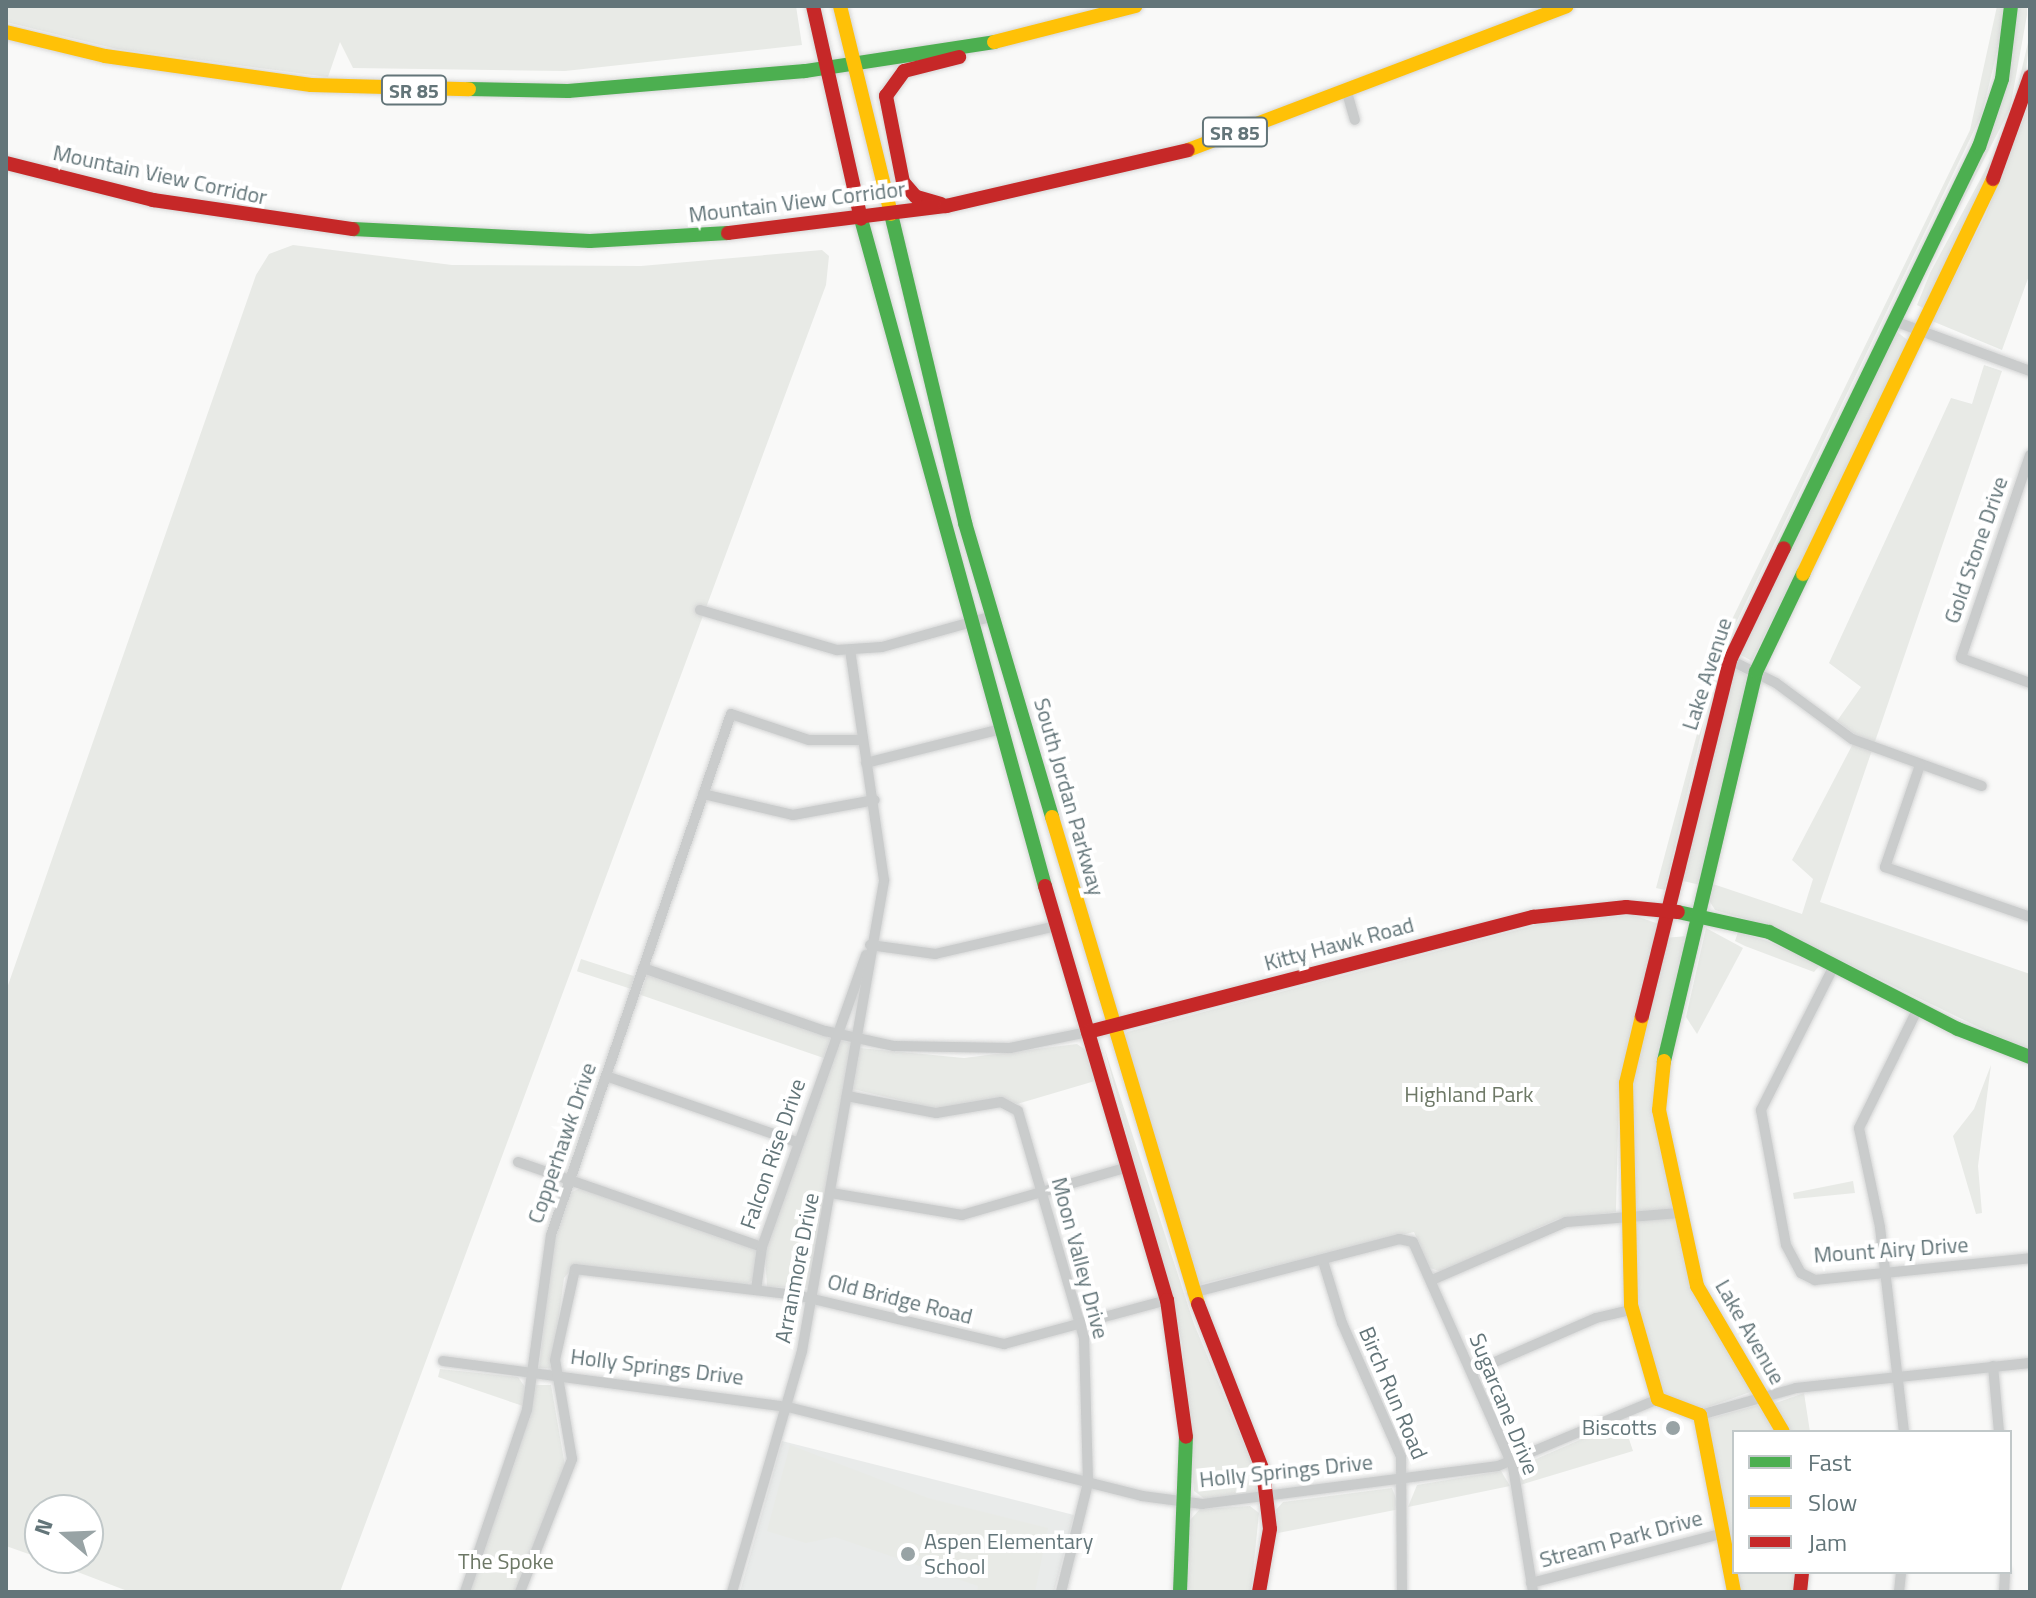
<!DOCTYPE html>
<html>
<head>
<meta charset="utf-8">
<style>
  body { margin:0 }
  #map { position:relative; width:2036px; height:1598px; overflow:hidden; background:#f9f9f8; font-family:"Titillium Web",sans-serif }
  div>[style] { position:absolute }
  [style*='--x'] { left:calc(var(--x)*1px); top:calc(var(--y)*1px); width:calc(var(--w)*1px); rotate:calc(var(--a)*1deg) }
  .built>* { inset:0; background:#e9ebea }
  .green>* { inset:0; background:#e8eae6; transform-origin:0 0 }
  .roads { filter:drop-shadow(0 0 2px #d4d5d5) drop-shadow(0 0 2px #d4d5d5) }
  .street>* { height:10px; margin:-5px; padding:0 5px; transform-origin:5px; border-radius:5px; background:#cacccc }
  .fast>* { height:14px; margin:-7px; padding:0 7px; transform-origin:7px; border-radius:7px; background:#4caf50 }
  .slow>* { height:14px; margin:-7px; padding:0 7px; transform-origin:7px; border-radius:7px; background:#ffc107 }
  .jam>* { height:14px; margin:-7px; padding:0 7px; transform-origin:7px; border-radius:7px; background:#c62828 }
  .dots>* { width:22px; height:22px; translate:-50% -50%; box-sizing:border-box; border:4px solid #fff; border-radius:50% }
  span { translate:-50% -50%; white-space:nowrap; text-align:center; line-height:1.15; -webkit-text-stroke:8px #fff; paint-order:stroke }
  .shield-label span { padding:2px 6px; background:#fff; border:2px solid; border-radius:6px; -webkit-text-stroke-width:0 }
  .shield-label { font-size:20px; color:#637579; font-weight:700 }
  .street-label { font-size:22px; color:#637579 }
  .park-label { font-size:22px; color:#6d7866 }
  .poi-label { font-size:22px; color:#637579 }
  .right { translate:-100% -50%; text-align:right }
  .left { translate:0 -50%; text-align:left }
  .frame { position:absolute; inset:0; border:8px solid #637579; pointer-events:none }
  .legend { position:absolute; left:1732px; top:1430px; width:280px; height:144px; box-sizing:border-box; background:#fff; border:2px solid #c1c8c9; margin:0; padding:10px 14px; list-style:none; font-size:24px; color:#637579 }
  .legend li { display:flex; align-items:center; gap:16px; height:40px }
  .legend b { width:40px; border:2px solid #c1c8c9 }
  .north { position:absolute; left:24px; top:1494px; width:80px; height:80px; box-sizing:border-box; background:#fff; border:2px solid #c1c8c9; border-radius:50%; rotate:289deg; font-size:22px; font-weight:700; line-height:32px; text-align:center; color:#637579 }
  .north::after { content:''; display:block; margin:auto; width:28px; height:36px; background:#98a3a5; clip-path:polygon(50% 0,100% 100%,50% 72%,0 100%) }
</style>
</head>
<body>
<div id="map">
  <div class="built">
    <div style="clip-path:polygon(782px 1441px,1074px 1515px,1054px 1592px,740px 1592px)"></div>
  </div>
  <div class="green">
    <div style="clip-path:polygon(6px 6px,796px 6px,802px 45px,565px 71px,353px 68px,340px 42px,328px 77px,117px 49px,6px 22px)"></div>
    <div style="clip-path:polygon(1997px 6px,2003px 6px,2001px 35px,1982px 114px,1732px 631px,1710px 694px,1665px 890px,1656px 888px,1722px 640px,1970px 130px)"></div>
    <div style="clip-path:polygon(2016px 6px,2027px 6px,2027px 15px,2010px 109px,1918px 287px,1986px 141px)"></div>
    <div style="clip-path:polygon(2030px 34px,2025px 81px,2006px 140px,1925px 309px,1917px 305px,1930px 273px,2008px 128px)"></div>
    <div style="clip-path:polygon(2030px 101px,2030px 273px,2002px 350px,1932px 321px,1985px 216px)"></div>
    <div style="clip-path:polygon(293px 245px,452px 265px,641px 266px,822px 250px,829px 256px,826px 285px,340px 1592px,130px 1592px,41px 1558px,88px 1558px,88px 1510px,40px 1510px,40px 1558px,6px 1546px,6px 991px,256px 275px,269px 254px)"></div>
    <div style="clip-path:polygon(1896px 331px,1910px 342px,1752px 661px,1739px 654px)"></div>
    <div style="clip-path:polygon(1984px 365px,2002px 371px,1820px 902px,2030px 974px,2030px 1052px,1772px 927px,1715px 910px,1707px 897px,1713px 884px,1802px 914px,1813px 879px,1792px 860px,1857px 736px,1837px 721px,1861px 687px,1829px 663px,1951px 398px,1972px 404px)"></div>
    <div style="clip-path:polygon(1734px 668px,1749px 676px,1700px 885px,1679px 880px)"></div>
    <div style="clip-path:polygon(1633px 915px,1659px 924px,1619px 1083px,1616px 1212px,1558px 1219px,1442px 1272px,1430px 1268px,1414px 1232px,1197px 1285px,1122px 1040px,1127px 1032px,1548px 922px)"></div>
    <div style="clip-path:polygon(1706px 928px,1743px 948px,1697px 1034px,1686px 1017px)"></div>
    <div style="clip-path:polygon(1738px 932px,1767px 941px,1821px 964px,1814px 972px,1745px 946px,1735px 941px)"></div>
    <div style="clip-path:polygon(1688px 936px,1656px 1082px,1673px 1209px,1633px 1212px,1628px 1093px,1664px 938px)"></div>
    <div style="left:581px;top:959px;width:57px;height:13px;rotate:18deg"></div>
    <div style="left:647px;top:975px;width:194px;height:21px;rotate:19deg"></div>
    <div style="clip-path:polygon(840px 1040px,851px 1043px,809px 1288px,767px 1287px,765px 1254px)"></div>
    <div style="clip-path:polygon(1077px 1044px,1087px 1051px,1095px 1081px,1017px 1104px,1002px 1099px,941px 1110px,853px 1089px,860px 1048px,964px 1058px)"></div>
    <div style="clip-path:polygon(1104px 1047px,1194px 1324px,1258px 1477px,1256px 1493px,1205px 1499px,1194px 1491px,1182px 1343px)"></div>
    <div style="clip-path:polygon(1991px 1065px,1978px 1166px,1982px 1213px,1976px 1214px,1953px 1136px,1974px 1109px)"></div>
    <div style="clip-path:polygon(1853px 1181px,1855px 1193px,1794px 1199px,1793px 1193px)"></div>
    <div style="clip-path:polygon(580px 1188px,757px 1248px,754px 1279px,746px 1285px,575px 1265px,564px 1278px,552px 1368px,539px 1368px,553px 1244px,570px 1193px)"></div>
    <div style="clip-path:polygon(1676px 1217px,1690px 1275px,1753px 1391px,1700px 1410px,1665px 1397px,1638px 1321px,1632px 1220px)"></div>
    <div style="clip-path:polygon(440px 1369px,518px 1377px,525px 1387px,523px 1406px,438px 1377px)"></div>
    <div style="clip-path:polygon(533px 1385px,551px 1385px,565px 1466px,524px 1581px,515px 1592px,468px 1592px)"></div>
    <div style="clip-path:polygon(1804px 1393px,1810px 1432px,1788px 1432px,1773px 1404px)"></div>
    <div style="clip-path:polygon(1758px 1405px,1776px 1432px,1734px 1432px,1734px 1572px,1798px 1572px,1796px 1592px,1737px 1592px,1707px 1419px)"></div>
    <div style="clip-path:polygon(1623px 1421px,1633px 1451px,1520px 1485px,1522px 1465px)"></div>
    <div style="clip-path:polygon(790px 1445px,928px 1498px,1048px 1528px,1035px 1592px,977px 1592px,978px 1586px,835px 1537px,806px 1543px,767px 1531px)"></div>
    <div style="clip-path:polygon(1501px 1471px,1510px 1486px,1408px 1507px,1417px 1485px)"></div>
    <div style="clip-path:polygon(1392px 1488px,1400px 1509px,1278px 1533px,1274px 1512px,1283px 1502px)"></div>
    <div style="clip-path:polygon(1200px 1509px,1250px 1506px,1259px 1513px,1251px 1592px,1187px 1592px,1190px 1520px)"></div>
  </div>
  <div class="roads">
    <div class="street">
      <div style="--x:1346;--y:89;--w:32;--a:74"></div>
      <div style="--x:1894;--y:321;--w:145;--a:20.2"></div>
      <div style="--x:2030;--y:455;--w:214;--a:108.8"></div>
      <div style="--x:1961;--y:658;--w:73;--a:19.9"></div>
      <div style="--x:700;--y:610;--w:143;--a:16.3"></div>
      <div style="--x:837;--y:650;--w:45;--a:-3.8"></div>
      <div style="--x:882;--y:647;--w:115;--a:-15.6"></div>
      <div style="--x:1730;--y:660;--w:51;--a:26.6"></div>
      <div style="--x:1776;--y:683;--w:94;--a:36.4"></div>
      <div style="--x:1852;--y:739;--w:138;--a:19.9"></div>
      <div style="--x:866;--y:763;--w:135;--a:-14.1"></div>
      <div style="--x:1920;--y:765;--w:108;--a:108.9"></div>
      <div style="--x:1885;--y:867;--w:153;--a:19"></div>
      <div style="--x:703;--y:794;--w:92;--a:13.1"></div>
      <div style="--x:793;--y:815;--w:83;--a:-10.4"></div>
      <div style="--x:870;--y:945;--w:66;--a:7.9"></div>
      <div style="--x:935;--y:954;--w:124;--a:-13"></div>
      <div style="--x:1835;--y:964;--w:164;--a:116.9"></div>
      <div style="--x:1761;--y:1110;--w:137;--a:79.5"></div>
      <div style="--x:1786;--y:1245;--w:32;--a:62"></div>
      <div style="--x:1801;--y:1273;--w:16;--a:27"></div>
      <div style="--x:1815;--y:1280;--w:216;--a:-5.8"></div>
      <div style="--x:643;--y:968;--w:193;--a:19.1"></div>
      <div style="--x:825;--y:1031;--w:71;--a:12.3"></div>
      <div style="--x:894;--y:1046;--w:116;--a:1"></div>
      <div style="--x:1010;--y:1048;--w:80;--a:-11.6"></div>
      <div style="--x:606;--y:1076;--w:204;--a:19.1"></div>
      <div style="--x:847;--y:1096;--w:91;--a:10.8"></div>
      <div style="--x:936;--y:1113;--w:66;--a:-9.6"></div>
      <div style="--x:1001;--y:1102;--w:19;--a:28"></div>
      <div style="--x:1018;--y:1111;--w:236;--a:73.8"></div>
      <div style="--x:1084;--y:1338;--w:145;--a:88.4"></div>
      <div style="--x:1088;--y:1483;--w:112;--a:103.9"></div>
      <div style="--x:518;--y:1162;--w:258;--a:19.2"></div>
      <div style="--x:831;--y:1193;--w:133;--a:9.5"></div>
      <div style="--x:962;--y:1215;--w:173;--a:-16.1"></div>
      <div style="--x:1323;--y:1261;--w:65;--a:73"></div>
      <div style="--x:1342;--y:1323;--w:146;--a:66.2"></div>
      <div style="--x:1401;--y:1457;--w:135;--a:89.6"></div>
      <div style="--x:1432;--y:1280;--w:146;--a:-23.4"></div>
      <div style="--x:1566;--y:1222;--w:114;--a:-4.5"></div>
      <div style="--x:756;--y:1290;--w:43;--a:-82.1"></div>
      <div style="--x:762;--y:1247;--w:310;--a:-70.4"></div>
      <div style="--x:1192;--y:1293;--w:214;--a:-14.6"></div>
      <div style="--x:1399;--y:1239;--w:14;--a:12"></div>
      <div style="--x:1413;--y:1242;--w:246;--a:66"></div>
      <div style="--x:1513;--y:1467;--w:127;--a:80.9"></div>
      <div style="--x:443;--y:1361;--w:348;--a:7.6"></div>
      <div style="--x:788;--y:1407;--w:365;--a:14.1"></div>
      <div style="--x:1142;--y:1496;--w:61;--a:7.6"></div>
      <div style="--x:1202;--y:1504;--w:298;--a:-7.3"></div>
      <div style="--x:1498;--y:1466;--w:173;--a:-22.7"></div>
      <div style="--x:1993;--y:1366;--w:66;--a:84.8"></div>
      <div style="--x:1472;--y:1372;--w:135;--a:-23.5"></div>
      <div style="--x:1596;--y:1318;--w:37;--a:-13"></div>
      <div style="--x:1700;--y:1415;--w:100;--a:-15.7"></div>
      <div style="--x:1796;--y:1388;--w:235;--a:-6.1"></div>
      <div style="--x:1904;--y:1432;--w:206;--a:-96.7"></div>
      <div style="--x:1880;--y:1227;--w:101;--a:-102"></div>
      <div style="--x:1859;--y:1128;--w:134;--a:-63.8"></div>
      <div style="--x:1531;--y:1583;--w:196;--a:-14.5"></div>
      <div style="--x:465;--y:1592;--w:192;--a:-71.2"></div>
      <div style="--x:527;--y:1410;--w:177;--a:-82.2"></div>
      <div style="--x:551;--y:1235;--w:551;--a:-70.94"></div>
      <div style="--x:731;--y:714;--w:82;--a:18.4"></div>
      <div style="--x:809;--y:740;--w:51;--a:0"></div>
      <div style="--x:520;--y:1592;--w:143;--a:-68.6"></div>
      <div style="--x:572;--y:1459;--w:100;--a:-99.7"></div>
      <div style="--x:555;--y:1360;--w:93;--a:-77.6"></div>
      <div style="--x:575;--y:1269;--w:223;--a:6.7"></div>
      <div style="--x:796;--y:1295;--w:214;--a:13.3"></div>
      <div style="--x:1004;--y:1344;--w:169;--a:-15.1"></div>
      <div style="--x:732;--y:1592;--w:251;--a:-73.8"></div>
      <div style="--x:802;--y:1351;--w:478;--a:-80.1"></div>
      <div style="--x:884;--y:880;--w:232;--a:-98.4"></div>
      <div style="--x:1899;--y:1592;--w:20;--a:-84"></div>
      <div style="--x:2004;--y:1592;--w:20;--a:-87"></div>
    </div>
    <div class="fast">
      <div style="--x:469;--y:89;--w:99;--a:1.2"></div>
      <div style="--x:568;--y:91;--w:238;--a:-4.8"></div>
      <div style="--x:805;--y:71;--w:191;--a:-8.7"></div>
      <div style="--x:891;--y:214;--w:318;--a:76.5"></div>
      <div style="--x:965;--y:523;--w:307;--a:73.5"></div>
      <div style="--x:861;--y:219;--w:692;--a:74.58"></div>
      <div style="--x:353;--y:229;--w:237;--a:2.9"></div>
      <div style="--x:590;--y:241;--w:138;--a:-3.3"></div>
      <div style="--x:1784;--y:548;--w:446;--a:-64.1"></div>
      <div style="--x:1979;--y:147;--w:72;--a:-71.3"></div>
      <div style="--x:2002;--y:79;--w:74;--a:-83"></div>
      <div style="--x:1678;--y:912;--w:93;--a:12.4"></div>
      <div style="--x:1769;--y:932;--w:212;--a:27.2"></div>
      <div style="--x:1958;--y:1029;--w:77;--a:21.3"></div>
      <div style="--x:1664;--y:1061;--w:400;--a:-76.7"></div>
      <div style="--x:1756;--y:672;--w:109;--a:-64.4"></div>
      <div style="--x:1180;--y:1592;--w:155;--a:-87.8"></div>
    </div>
    <div class="slow">
      <div style="--x:840;--y:6;--w:214;--a:76.2"></div>
      <div style="--x:6;--y:32;--w:102;--a:13.6"></div>
      <div style="--x:105;--y:56;--w:208;--a:8"></div>
      <div style="--x:311;--y:85;--w:158;--a:1.5"></div>
      <div style="--x:994;--y:42;--w:146;--a:-14.3"></div>
      <div style="--x:1188;--y:150;--w:405;--a:-20.8"></div>
      <div style="--x:1803;--y:574;--w:438;--a:-64.3"></div>
      <div style="--x:1052;--y:817;--w:508;--a:73.31"></div>
      <div style="--x:1642;--y:1016;--w:69;--a:103.4"></div>
      <div style="--x:1626;--y:1083;--w:222;--a:88.7"></div>
      <div style="--x:1631;--y:1305;--w:98;--a:74"></div>
      <div style="--x:1658;--y:1399;--w:45;--a:20.9"></div>
      <div style="--x:1700;--y:1415;--w:180;--a:79.1"></div>
      <div style="--x:1664;--y:1061;--w:49;--a:95.8"></div>
      <div style="--x:1659;--y:1110;--w:180;--a:77.8"></div>
      <div style="--x:1697;--y:1286;--w:169;--a:59.5"></div>
    </div>
    <div class="jam">
      <div style="--x:813;--y:6;--w:218;--a:77.3"></div>
      <div style="--x:6;--y:163;--w:152;--a:14.1"></div>
      <div style="--x:153;--y:200;--w:202;--a:8.3"></div>
      <div style="--x:1993;--y:179;--w:109;--a:-70.1"></div>
      <div style="--x:941;--y:204;--w:26;--a:-164"></div>
      <div style="--x:916;--y:197;--w:20;--a:-131"></div>
      <div style="--x:903;--y:182;--w:88;--a:-101.2"></div>
      <div style="--x:886;--y:96;--w:31;--a:-54"></div>
      <div style="--x:904;--y:71;--w:57;--a:-14.3"></div>
      <div style="--x:728;--y:233;--w:220;--a:-7.1"></div>
      <div style="--x:946;--y:206;--w:248;--a:-13"></div>
      <div style="--x:1045;--y:886;--w:432;--a:73.6"></div>
      <div style="--x:1167;--y:1300;--w:138;--a:82.1"></div>
      <div style="--x:1642;--y:1016;--w:367;--a:-76.1"></div>
      <div style="--x:1730;--y:660;--w:124;--a:-64.3"></div>
      <div style="--x:1088;--y:1032;--w:460;--a:-14.5"></div>
      <div style="--x:1533;--y:917;--w:94;--a:-6.1"></div>
      <div style="--x:1626;--y:907;--w:52;--a:5.5"></div>
      <div style="--x:1198;--y:1304;--w:179;--a:68.7"></div>
      <div style="--x:1263;--y:1471;--w:58;--a:83.1"></div>
      <div style="--x:1270;--y:1529;--w:64;--a:99.9"></div>
      <div style="--x:1800;--y:1592;--w:20;--a:-84"></div>
    </div>
  </div>
  <div class="dots">
    <div style="left:1673px;top:1428px;background:#98a3a5"></div>
    <div style="left:908px;top:1554px;background:#98a3a5"></div>
  </div>
  <div class="shield-label">
    <span style="left:414px;top:90px">SR 85</span>
    <span style="left:1235px;top:132px">SR 85</span>
  </div>
  <div class="street-label">
    <span style="left:160px;top:175px;rotate:12deg">Mountain View Corridor</span>
    <span style="left:797px;top:202px;rotate:-7deg">Mountain View Corridor</span>
    <span style="left:1976px;top:550px;rotate:-71deg">Gold Stone Drive</span>
    <span style="left:1707px;top:674px;rotate:-72deg">Lake Avenue</span>
    <span style="left:1069px;top:797px;rotate:74deg">South Jordan Parkway</span>
    <span style="left:1339px;top:944px;rotate:-15deg">Kitty Hawk Road</span>
    <span style="left:562px;top:1143px;rotate:-71deg">Copperhawk Drive</span>
    <span style="left:773px;top:1154px;rotate:-71deg">Falcon Rise Drive</span>
    <span style="left:1891px;top:1250px;rotate:-4deg">Mount Airy Drive</span>
    <span style="left:1080px;top:1258px;rotate:75deg">Moon Valley Drive</span>
    <span style="left:797px;top:1268px;rotate:-79deg">Arranmore Drive</span>
    <span style="left:900px;top:1299px;rotate:14deg">Old Bridge Road</span>
    <span style="left:1750px;top:1332px;rotate:60deg">Lake Avenue</span>
    <span style="left:657px;top:1367px;rotate:7deg">Holly Springs Drive</span>
    <span style="left:1393px;top:1393px;rotate:67deg">Birch Run Road</span>
    <span style="left:1504px;top:1404px;rotate:68deg">Sugarcane Drive</span>
    <span style="left:1286px;top:1471px;rotate:-6deg">Holly Springs Drive</span>
    <span style="left:1621px;top:1539px;rotate:-15deg">Stream Park Drive</span>
  </div>
  <div class="park-label">
    <span style="left:1469px;top:1095px">Highland Park</span>
    <span style="left:506px;top:1562px">The Spoke</span>
  </div>
  <div class="poi-label">
    <span class="right" style="left:1657px;top:1428px">Biscotts</span>
    <span class="left" style="left:924px;top:1554px">Aspen Elementary<br>School</span>
  </div>
  <div class="frame"></div>
  <ul class="legend">
  <li><b style="height:10px;background:#4caf50"></b>Fast</li>
  <li><b style="height:10px;background:#ffc107"></b>Slow</li>
  <li><b style="height:10px;background:#c62828"></b>Jam</li>
  </ul>
  <div class="north">N</div>
</div>
</body>
</html>
